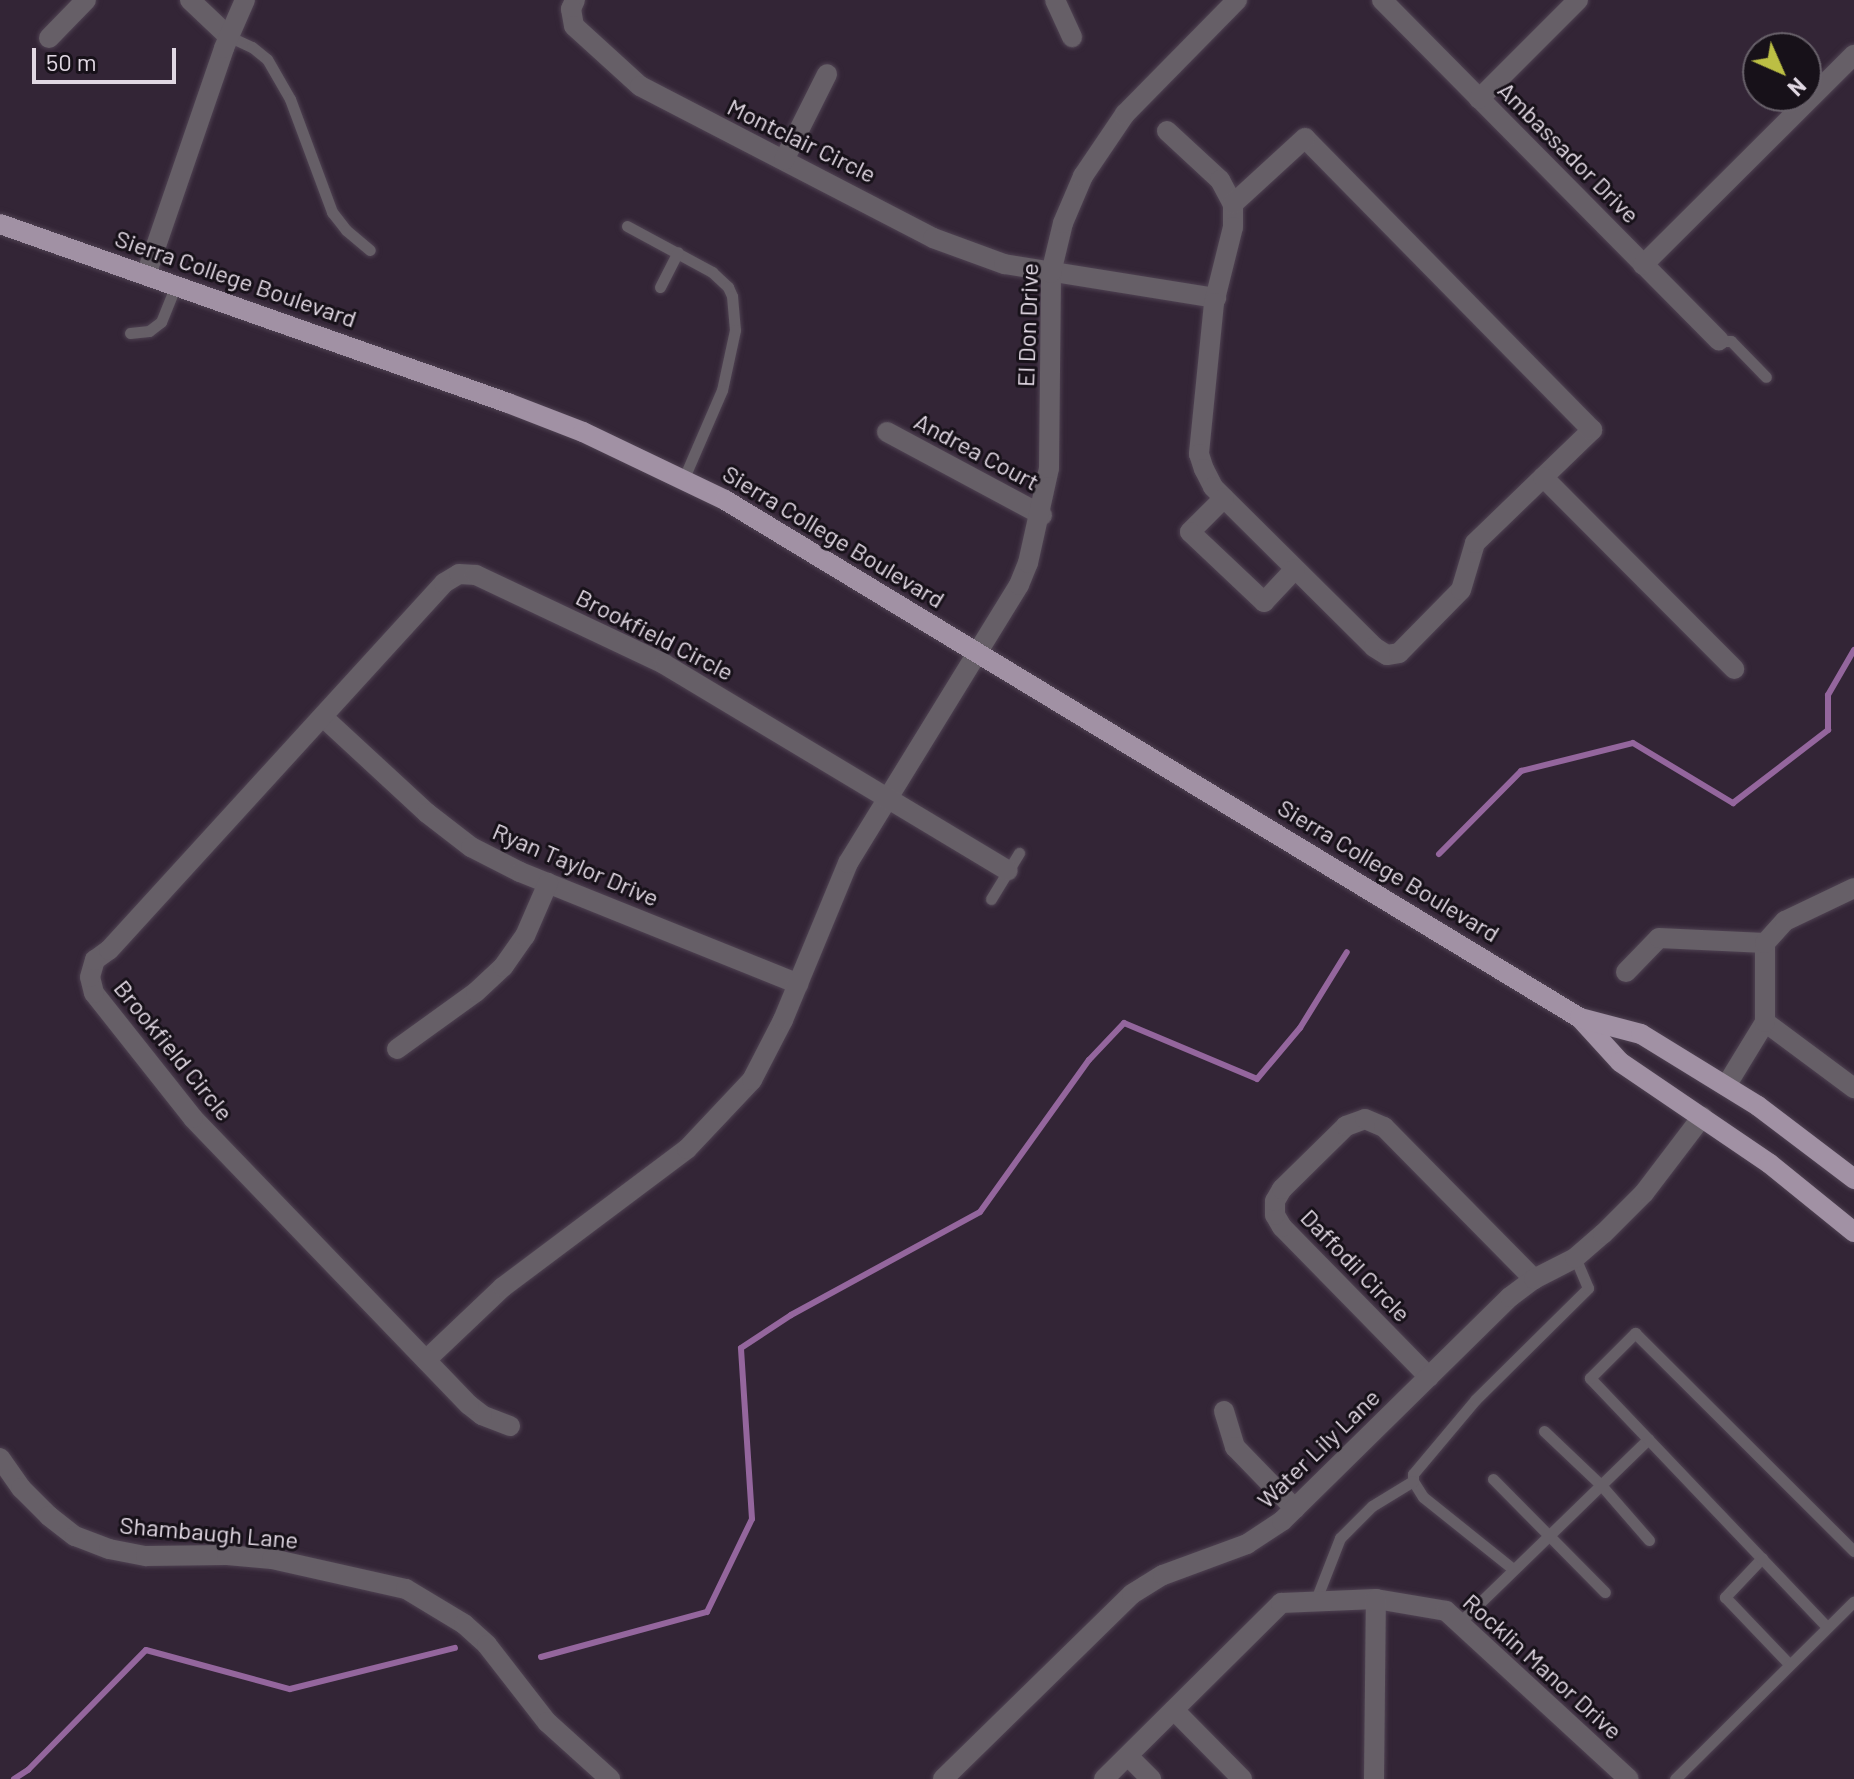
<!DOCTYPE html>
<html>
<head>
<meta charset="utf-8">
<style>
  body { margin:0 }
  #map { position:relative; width:1854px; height:1779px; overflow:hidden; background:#332536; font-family:Barlow,sans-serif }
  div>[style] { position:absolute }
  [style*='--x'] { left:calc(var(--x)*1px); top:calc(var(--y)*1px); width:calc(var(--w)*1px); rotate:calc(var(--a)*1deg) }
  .stream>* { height:6px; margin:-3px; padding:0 3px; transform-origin:3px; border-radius:3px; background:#94669d }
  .roads { filter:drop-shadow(0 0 2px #4f4252) drop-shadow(0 0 2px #4f4252) }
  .service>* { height:11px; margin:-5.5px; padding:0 5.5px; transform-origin:5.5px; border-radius:5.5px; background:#665f67 }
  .minor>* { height:20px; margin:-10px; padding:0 10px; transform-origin:10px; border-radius:10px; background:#665f67 }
  .primary>* { height:20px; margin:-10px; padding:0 10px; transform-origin:10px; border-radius:10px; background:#a191a4 }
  span { translate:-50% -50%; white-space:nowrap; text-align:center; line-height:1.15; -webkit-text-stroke:6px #171119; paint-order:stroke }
  .street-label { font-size:24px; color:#e1d8e3 }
  .north { position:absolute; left:1742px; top:32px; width:80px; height:80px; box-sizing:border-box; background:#171119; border:2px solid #68616a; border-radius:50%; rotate:135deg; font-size:22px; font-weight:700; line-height:32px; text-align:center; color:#e1d8e3 }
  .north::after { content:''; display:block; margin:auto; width:28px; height:36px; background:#bcbf44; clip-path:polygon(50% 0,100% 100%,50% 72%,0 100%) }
  .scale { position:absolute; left:32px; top:48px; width:144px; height:36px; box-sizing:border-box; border:4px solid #e1d8e3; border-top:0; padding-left:10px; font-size:24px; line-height:28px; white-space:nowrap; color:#e1d8e3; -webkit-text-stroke:6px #171119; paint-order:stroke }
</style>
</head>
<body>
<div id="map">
  <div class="stream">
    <div style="--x:1439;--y:854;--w:117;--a:-45.3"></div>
    <div style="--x:1521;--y:771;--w:115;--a:-14"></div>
    <div style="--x:1633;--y:743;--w:117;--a:31"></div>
    <div style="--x:1733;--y:803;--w:120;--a:-37.5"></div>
    <div style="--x:1828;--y:730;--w:35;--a:-90"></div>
    <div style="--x:1828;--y:695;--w:52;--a:-60"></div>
    <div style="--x:541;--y:1657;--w:172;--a:-15.2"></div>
    <div style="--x:707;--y:1612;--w:103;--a:-64.2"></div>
    <div style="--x:752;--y:1519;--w:171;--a:-93.7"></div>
    <div style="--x:741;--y:1348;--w:60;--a:-33.4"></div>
    <div style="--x:791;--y:1315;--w:215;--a:-28.6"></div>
    <div style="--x:980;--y:1212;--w:187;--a:-54.4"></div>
    <div style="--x:1089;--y:1060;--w:51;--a:-46.6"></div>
    <div style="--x:1124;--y:1023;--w:144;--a:22.8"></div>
    <div style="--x:1257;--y:1079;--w:67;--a:-49.9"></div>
    <div style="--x:1300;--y:1028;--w:89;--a:-58.3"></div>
    <div style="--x:14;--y:1779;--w:17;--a:-33"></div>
    <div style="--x:28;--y:1770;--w:168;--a:-45.5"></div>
    <div style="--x:146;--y:1650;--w:149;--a:15.2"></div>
    <div style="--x:290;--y:1689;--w:170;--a:-14"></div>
  </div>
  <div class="roads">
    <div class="service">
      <div style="--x:228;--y:36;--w:26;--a:25"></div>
      <div style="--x:252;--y:47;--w:19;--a:39"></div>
      <div style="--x:267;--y:59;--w:46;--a:60.1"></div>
      <div style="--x:290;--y:99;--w:121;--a:69.6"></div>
      <div style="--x:332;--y:212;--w:23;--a:52"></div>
      <div style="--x:346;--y:230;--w:31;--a:40"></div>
      <div style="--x:627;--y:226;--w:97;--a:28.4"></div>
      <div style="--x:712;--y:272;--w:22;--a:43"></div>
      <div style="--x:728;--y:287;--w:10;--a:66"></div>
      <div style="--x:732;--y:296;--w:34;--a:85"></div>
      <div style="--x:735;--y:330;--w:61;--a:102.2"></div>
      <div style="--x:722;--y:390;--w:96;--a:113.4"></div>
      <div style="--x:660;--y:287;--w:39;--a:-63"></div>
      <div style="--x:130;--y:333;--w:19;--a:-6"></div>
      <div style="--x:149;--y:331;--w:15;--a:-37"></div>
      <div style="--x:161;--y:322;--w:40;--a:-68"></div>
      <div style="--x:1719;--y:341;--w:12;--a:0"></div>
      <div style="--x:1731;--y:341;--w:50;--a:45.8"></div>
      <div style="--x:991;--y:899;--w:54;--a:-58.7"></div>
      <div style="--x:1544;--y:1431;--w:79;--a:43.5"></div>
      <div style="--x:1601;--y:1485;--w:73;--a:48.9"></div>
      <div style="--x:1493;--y:1479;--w:159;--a:45.3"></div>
      <div style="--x:1762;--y:1558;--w:54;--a:133.5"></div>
      <div style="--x:1725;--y:1597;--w:93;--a:46.3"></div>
      <div style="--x:1513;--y:1569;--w:115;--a:-141.3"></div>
      <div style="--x:1423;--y:1497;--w:19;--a:-122"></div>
      <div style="--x:1413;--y:1481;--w:7;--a:-90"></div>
      <div style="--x:1413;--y:1474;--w:97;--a:-50"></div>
      <div style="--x:1475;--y:1400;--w:159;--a:-44.7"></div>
      <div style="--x:1588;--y:1288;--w:33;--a:-113"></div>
      <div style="--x:1315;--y:1602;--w:69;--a:-68.7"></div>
      <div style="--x:1340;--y:1538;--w:45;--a:-45"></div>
      <div style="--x:1372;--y:1506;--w:48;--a:-31.4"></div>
      <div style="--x:1459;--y:1623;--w:264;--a:-44.2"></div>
      <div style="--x:1827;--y:1627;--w:344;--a:-133.6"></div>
      <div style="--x:1590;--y:1378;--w:64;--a:-45"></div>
      <div style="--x:1635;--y:1333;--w:309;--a:44.9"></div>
      <div style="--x:1675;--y:1779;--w:252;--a:-44.8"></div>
    </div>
    <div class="minor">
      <div style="--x:190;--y:0;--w:52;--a:43.5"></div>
      <div style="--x:575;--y:0;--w:10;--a:114"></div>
      <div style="--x:571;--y:9;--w:17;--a:80"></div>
      <div style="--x:574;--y:26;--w:89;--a:42.3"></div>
      <div style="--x:640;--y:86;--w:330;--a:27.4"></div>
      <div style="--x:933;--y:238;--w:76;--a:20.1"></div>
      <div style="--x:1004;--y:264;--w:215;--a:9.1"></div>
      <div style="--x:1055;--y:0;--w:41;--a:65.3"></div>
      <div style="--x:1382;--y:0;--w:479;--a:45.3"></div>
      <div style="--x:49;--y:38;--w:53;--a:-45.8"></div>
      <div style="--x:1479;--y:99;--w:140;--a:-45"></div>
      <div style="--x:1167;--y:131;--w:72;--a:42.8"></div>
      <div style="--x:1220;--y:180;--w:27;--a:62"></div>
      <div style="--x:1233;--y:204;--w:23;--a:90"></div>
      <div style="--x:1233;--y:227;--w:78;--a:104"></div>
      <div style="--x:1214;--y:303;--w:152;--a:95.7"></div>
      <div style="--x:1199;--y:454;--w:16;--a:72"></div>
      <div style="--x:1204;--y:469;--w:20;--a:63"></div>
      <div style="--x:1213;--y:487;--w:227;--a:44.8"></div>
      <div style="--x:1374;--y:647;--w:15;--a:32"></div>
      <div style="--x:1387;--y:655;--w:12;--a:-9"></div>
      <div style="--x:1399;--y:653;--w:88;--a:-45.5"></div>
      <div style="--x:1461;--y:590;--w:49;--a:-73.4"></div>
      <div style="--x:1475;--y:543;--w:163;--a:-44"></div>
      <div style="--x:1592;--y:430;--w:409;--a:-134.5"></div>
      <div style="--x:1305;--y:138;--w:98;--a:137.5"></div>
      <div style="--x:784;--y:160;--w:96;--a:-63.4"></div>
      <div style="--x:1643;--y:265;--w:298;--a:-44.9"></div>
      <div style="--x:146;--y:275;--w:240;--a:-71"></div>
      <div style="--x:224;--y:48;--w:52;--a:-66.4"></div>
      <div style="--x:887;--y:432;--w:176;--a:28.2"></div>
      <div style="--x:1543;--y:477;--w:271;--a:45.1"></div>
      <div style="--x:1224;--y:498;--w:48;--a:135"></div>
      <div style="--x:1190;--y:532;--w:102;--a:43.4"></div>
      <div style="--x:1264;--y:602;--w:45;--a:-46.8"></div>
      <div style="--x:323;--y:717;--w:142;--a:42.7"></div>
      <div style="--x:427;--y:813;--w:56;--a:37.7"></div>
      <div style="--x:471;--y:847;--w:55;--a:27"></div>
      <div style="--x:520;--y:872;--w:300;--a:21.9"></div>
      <div style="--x:1626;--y:972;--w:47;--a:-45.9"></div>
      <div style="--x:1659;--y:938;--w:106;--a:2.7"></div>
      <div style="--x:1765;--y:1022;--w:111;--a:36.6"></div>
      <div style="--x:397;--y:1049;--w:97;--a:-35.8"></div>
      <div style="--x:476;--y:992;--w:37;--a:-43"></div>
      <div style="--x:503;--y:967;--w:38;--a:-55"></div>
      <div style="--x:525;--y:936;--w:58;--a:-66.5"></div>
      <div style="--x:1726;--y:1086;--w:75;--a:-58.6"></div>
      <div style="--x:1765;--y:1022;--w:79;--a:-90"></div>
      <div style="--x:1765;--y:943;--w:30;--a:-48"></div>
      <div style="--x:1785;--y:921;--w:76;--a:-25.6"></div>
      <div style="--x:426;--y:1360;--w:106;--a:-43.5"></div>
      <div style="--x:503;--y:1287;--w:230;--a:-36.9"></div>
      <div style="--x:687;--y:1149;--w:95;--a:-46.7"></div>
      <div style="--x:752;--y:1080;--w:68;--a:-62.7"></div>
      <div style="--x:783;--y:1020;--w:170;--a:-67.5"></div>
      <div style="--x:848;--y:863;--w:326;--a:-58.4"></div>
      <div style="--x:1019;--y:585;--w:24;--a:-68"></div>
      <div style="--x:1028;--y:563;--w:97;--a:-77.5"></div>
      <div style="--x:1049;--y:468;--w:195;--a:-89.4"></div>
      <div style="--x:1051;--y:273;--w:51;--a:-76.5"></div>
      <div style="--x:1063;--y:223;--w:51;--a:-66.9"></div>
      <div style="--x:1083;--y:176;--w:75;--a:-55.9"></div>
      <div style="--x:1125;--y:114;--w:160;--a:-45.5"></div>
      <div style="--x:1429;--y:1377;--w:210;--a:-134.4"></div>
      <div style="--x:1282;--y:1227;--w:14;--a:-120"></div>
      <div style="--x:1275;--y:1215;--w:14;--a:-90"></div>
      <div style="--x:1275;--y:1201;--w:14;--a:-60"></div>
      <div style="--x:1282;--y:1189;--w:90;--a:-44.5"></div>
      <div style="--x:1346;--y:1126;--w:20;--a:-20"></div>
      <div style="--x:1365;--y:1119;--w:21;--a:23"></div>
      <div style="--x:1384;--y:1127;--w:214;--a:45.4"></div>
      <div style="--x:1224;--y:1411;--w:38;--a:73"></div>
      <div style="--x:1235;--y:1447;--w:86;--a:45.9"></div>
      <div style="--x:510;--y:1426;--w:30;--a:-159"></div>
      <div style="--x:482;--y:1415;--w:16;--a:-142"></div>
      <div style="--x:469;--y:1405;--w:398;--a:-133.9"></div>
      <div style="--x:193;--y:1118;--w:159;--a:-128.4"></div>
      <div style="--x:94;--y:993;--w:16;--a:-104"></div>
      <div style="--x:90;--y:977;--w:18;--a:-74"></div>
      <div style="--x:95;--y:960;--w:17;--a:-36"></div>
      <div style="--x:109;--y:950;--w:497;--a:-47.6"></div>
      <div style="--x:444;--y:583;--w:17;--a:-31"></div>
      <div style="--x:459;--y:574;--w:17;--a:3"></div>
      <div style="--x:476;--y:575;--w:208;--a:25.3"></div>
      <div style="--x:664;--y:664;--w:401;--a:31"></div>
      <div style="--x:0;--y:1458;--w:37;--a:55"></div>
      <div style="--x:21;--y:1488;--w:40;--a:45"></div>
      <div style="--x:49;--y:1516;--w:33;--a:38"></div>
      <div style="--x:75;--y:1536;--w:36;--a:21"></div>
      <div style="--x:109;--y:1549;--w:38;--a:11"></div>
      <div style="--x:146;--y:1556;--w:81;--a:-0.7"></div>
      <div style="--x:227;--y:1555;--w:45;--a:5.1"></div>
      <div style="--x:272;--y:1559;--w:137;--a:12.6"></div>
      <div style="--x:406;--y:1589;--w:68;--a:31.1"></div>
      <div style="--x:464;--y:1624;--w:31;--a:42"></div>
      <div style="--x:487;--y:1645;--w:98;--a:52.1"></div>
      <div style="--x:547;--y:1722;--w:85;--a:42.1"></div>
      <div style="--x:1174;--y:1710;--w:97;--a:45.4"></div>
      <div style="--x:1128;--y:1756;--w:33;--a:45"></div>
      <div style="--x:943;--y:1779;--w:264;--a:-44.4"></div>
      <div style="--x:1132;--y:1594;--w:36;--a:-32"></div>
      <div style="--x:1163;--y:1575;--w:90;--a:-20.3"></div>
      <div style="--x:1247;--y:1544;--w:42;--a:-33.3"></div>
      <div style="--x:1282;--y:1521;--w:320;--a:-44.5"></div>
      <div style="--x:1510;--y:1297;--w:30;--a:-37"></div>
      <div style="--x:1534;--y:1279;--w:46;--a:-27.1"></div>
      <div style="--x:1575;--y:1258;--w:37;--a:-41"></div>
      <div style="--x:1603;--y:1234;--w:58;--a:-45"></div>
      <div style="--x:1644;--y:1193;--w:96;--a:-52.7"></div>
      <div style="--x:1104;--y:1779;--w:250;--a:-44.8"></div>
      <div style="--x:1281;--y:1603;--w:95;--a:-2.4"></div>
      <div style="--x:1376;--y:1599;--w:71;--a:9.7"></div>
      <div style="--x:1446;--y:1611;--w:248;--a:42.6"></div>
      <div style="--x:1374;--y:1779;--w:180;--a:-89.4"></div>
    </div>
    <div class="primary">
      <div style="--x:0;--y:224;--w:539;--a:19.41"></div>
      <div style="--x:508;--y:403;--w:80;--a:21.1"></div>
      <div style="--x:583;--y:432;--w:157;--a:25.6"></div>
      <div style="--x:725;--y:500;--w:1000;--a:31.21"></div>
      <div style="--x:1580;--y:1018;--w:59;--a:47.7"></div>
      <div style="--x:1620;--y:1062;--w:181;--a:34.2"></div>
      <div style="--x:1770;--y:1164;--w:108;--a:39"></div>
      <div style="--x:1580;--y:1018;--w:63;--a:14.7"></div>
      <div style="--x:1641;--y:1034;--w:137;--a:31.6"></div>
      <div style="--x:1758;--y:1106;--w:121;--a:37.2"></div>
    </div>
  </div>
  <div class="street-label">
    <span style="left:802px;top:140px;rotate:26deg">Montclair Circle</span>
    <span style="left:1569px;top:152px;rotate:45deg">Ambassador Drive</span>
    <span style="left:236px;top:278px;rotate:19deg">Sierra College Boulevard</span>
    <span style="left:1027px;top:325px;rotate:-88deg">El Don Drive</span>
    <span style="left:977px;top:451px;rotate:28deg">Andrea Court</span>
    <span style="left:834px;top:536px;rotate:31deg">Sierra College Boulevard</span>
    <span style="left:655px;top:634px;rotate:27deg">Brookfield Circle</span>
    <span style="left:576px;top:864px;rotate:23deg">Ryan Taylor Drive</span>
    <span style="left:1389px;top:870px;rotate:31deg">Sierra College Boulevard</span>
    <span style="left:174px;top:1050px;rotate:51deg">Brookfield Circle</span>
    <span style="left:1356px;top:1265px;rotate:46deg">Daffodil Circle</span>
    <span style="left:1318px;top:1448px;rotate:-44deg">Water Lily Lane</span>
    <span style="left:209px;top:1532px;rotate:5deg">Shambaugh Lane</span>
    <span style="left:1543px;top:1666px;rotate:42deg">Rocklin Manor Drive</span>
  </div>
  <div class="north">N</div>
  <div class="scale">50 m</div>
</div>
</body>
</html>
